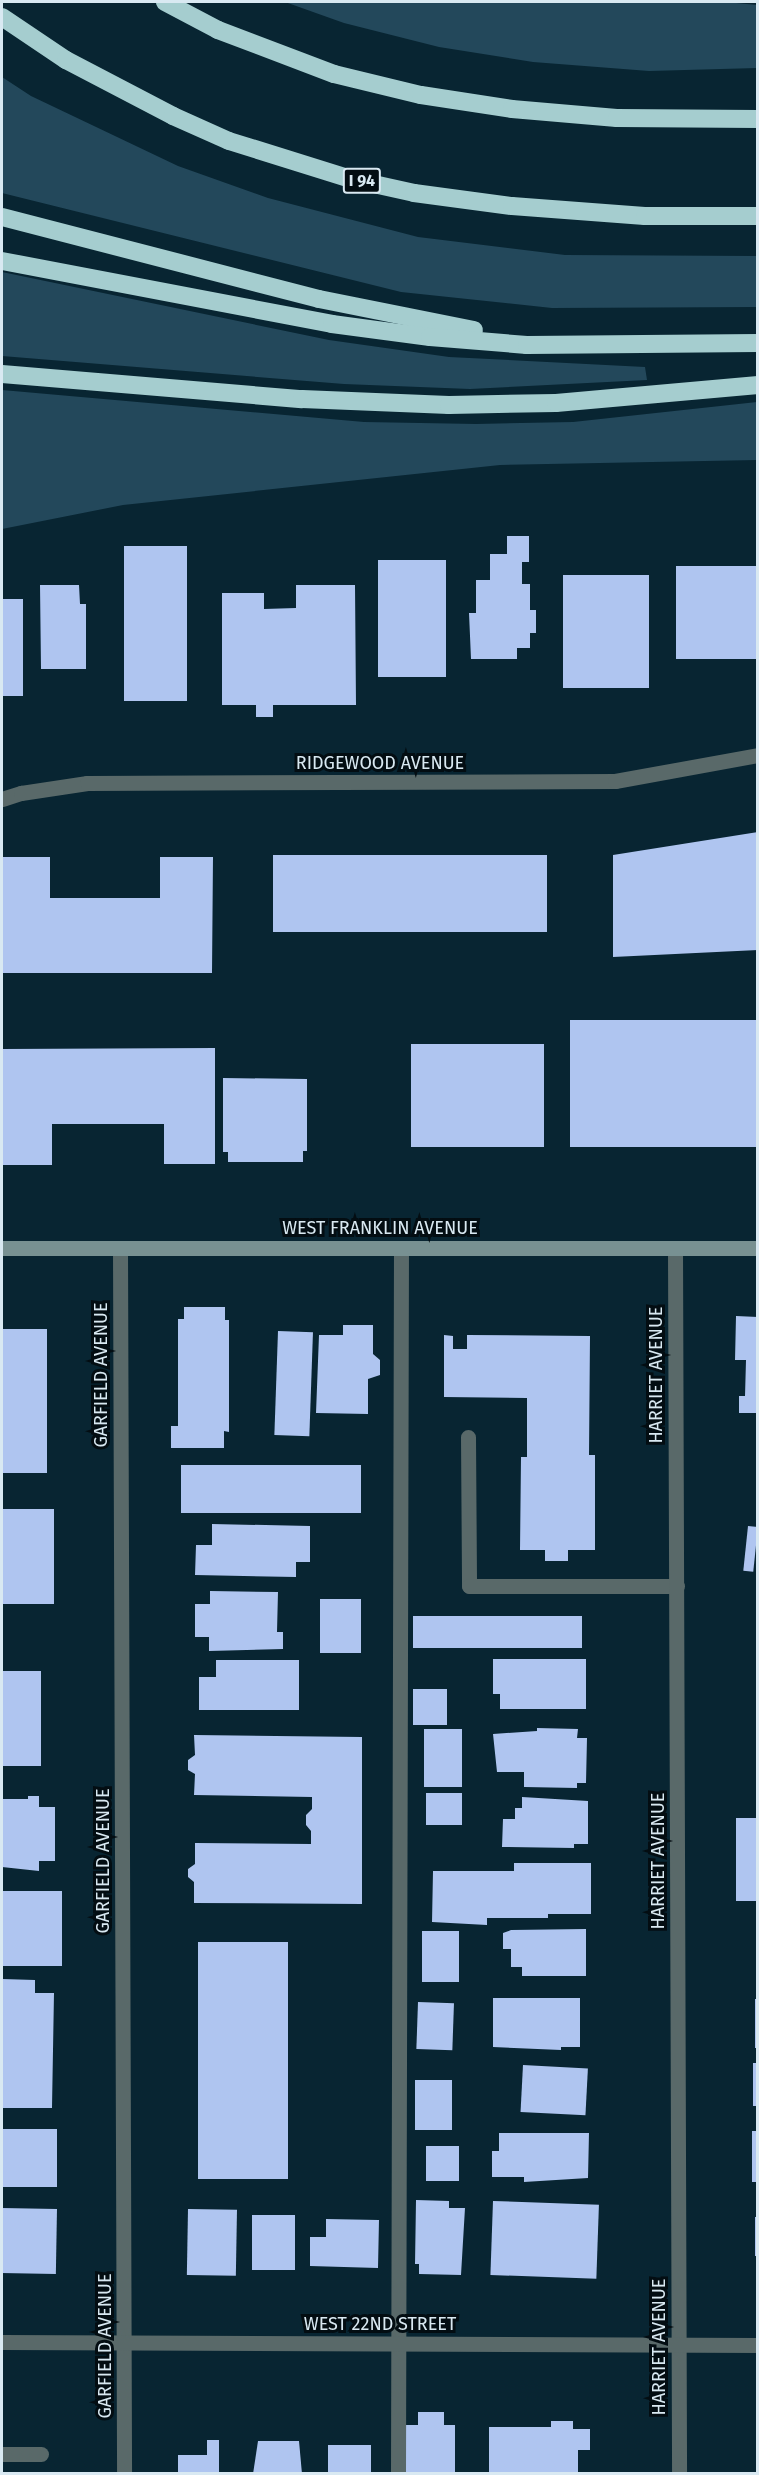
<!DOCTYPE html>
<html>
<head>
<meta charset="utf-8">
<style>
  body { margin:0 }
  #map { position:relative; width:759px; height:2475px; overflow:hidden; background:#082532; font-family:"Fira Sans",sans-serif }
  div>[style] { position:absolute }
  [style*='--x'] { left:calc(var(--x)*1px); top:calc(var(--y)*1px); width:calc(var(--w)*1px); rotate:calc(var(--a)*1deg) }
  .green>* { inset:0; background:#23485b }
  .building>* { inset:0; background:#afc5f0; transform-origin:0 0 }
  .lane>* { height:15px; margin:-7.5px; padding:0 7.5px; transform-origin:7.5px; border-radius:7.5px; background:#596969 }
  .street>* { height:15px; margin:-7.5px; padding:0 7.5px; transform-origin:7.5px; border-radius:7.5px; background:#596969 }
  .secondary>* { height:15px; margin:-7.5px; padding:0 7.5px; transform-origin:7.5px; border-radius:7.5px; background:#789192 }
  .highway>* { height:18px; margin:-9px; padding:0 9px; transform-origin:9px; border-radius:9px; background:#a5cdcf }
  span { translate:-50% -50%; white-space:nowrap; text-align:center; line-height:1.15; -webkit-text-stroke:6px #030d12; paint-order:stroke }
  .shield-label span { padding:2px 4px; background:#030d12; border:2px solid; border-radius:4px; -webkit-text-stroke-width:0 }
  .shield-label { font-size:16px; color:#d9e9f2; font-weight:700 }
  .street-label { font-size:18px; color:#d9e9f2 }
  .frame { position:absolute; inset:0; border:3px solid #d9e9f2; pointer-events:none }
</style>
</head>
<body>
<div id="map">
  <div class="green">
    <div style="clip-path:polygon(285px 2px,726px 2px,757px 5px,757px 68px,649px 71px,533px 62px,439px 47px,344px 23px)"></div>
    <div style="clip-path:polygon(2px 77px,31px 96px,178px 166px,268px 198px,418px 237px,565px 255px,757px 256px,757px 307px,552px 308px,401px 292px,2px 193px)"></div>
    <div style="clip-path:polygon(2px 272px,329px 340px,449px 357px,645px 367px,647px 380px,470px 389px,344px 384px,2px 356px)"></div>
    <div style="clip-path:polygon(2px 390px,364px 422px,476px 424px,573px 422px,757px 402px,757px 460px,500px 465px,123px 505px,2px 529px)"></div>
  </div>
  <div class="building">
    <div style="clip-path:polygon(507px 536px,529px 536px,529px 562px,522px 562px,522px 584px,530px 584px,530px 610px,536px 610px,536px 633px,530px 633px,530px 648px,517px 648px,517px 659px,471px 659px,469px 613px,476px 613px,476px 580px,490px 580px,490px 554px,507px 554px)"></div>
    <div style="left:124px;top:546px;width:63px;height:155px"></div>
    <div style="left:378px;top:560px;width:68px;height:117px"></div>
    <div style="left:676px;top:566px;width:82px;height:93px"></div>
    <div style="left:563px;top:575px;width:86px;height:113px"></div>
    <div style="clip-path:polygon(40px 585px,79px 585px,80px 604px,86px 604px,86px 669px,41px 669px)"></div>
    <div style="clip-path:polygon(296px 585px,355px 585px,356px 705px,273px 705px,273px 717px,256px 717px,256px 705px,222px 705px,222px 593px,264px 593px,264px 609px,296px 608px)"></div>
    <div style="left:2px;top:599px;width:21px;height:97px"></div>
    <div style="clip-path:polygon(758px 832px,758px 950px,613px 957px,613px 855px)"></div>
    <div style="left:547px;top:855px;width:77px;height:274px;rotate:90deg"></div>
    <div style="clip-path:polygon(2px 857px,50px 857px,50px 898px,160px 898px,160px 857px,213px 857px,212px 973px,2px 973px)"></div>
    <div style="left:756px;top:1020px;width:127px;height:186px;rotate:90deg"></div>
    <div style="left:411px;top:1044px;width:133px;height:103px"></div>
    <div style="clip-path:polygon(215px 1048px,215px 1164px,164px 1164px,164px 1124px,52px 1124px,52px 1165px,2px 1165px,2px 1049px)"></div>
    <div style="clip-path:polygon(223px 1078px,307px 1079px,307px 1151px,303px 1151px,303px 1162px,228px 1162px,228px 1152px,223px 1152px)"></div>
    <div style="clip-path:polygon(184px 1307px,225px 1307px,225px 1320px,229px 1320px,229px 1432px,224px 1431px,224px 1448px,171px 1448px,171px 1426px,178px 1426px,178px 1319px,184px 1319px)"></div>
    <div style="clip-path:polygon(736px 1316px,758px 1317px,758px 1413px,739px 1413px,739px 1396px,745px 1396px,746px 1360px,735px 1360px)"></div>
    <div style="clip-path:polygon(343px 1325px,373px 1325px,373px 1354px,380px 1360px,380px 1375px,368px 1379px,368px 1414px,316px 1413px,319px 1335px,343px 1335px)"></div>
    <div style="left:2px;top:1329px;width:45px;height:144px"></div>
    <div style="left:278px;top:1331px;width:35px;height:104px;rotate:2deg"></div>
    <div style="clip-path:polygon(444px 1335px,453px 1336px,453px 1349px,467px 1349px,467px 1335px,590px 1336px,589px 1455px,595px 1455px,595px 1550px,568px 1550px,568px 1561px,545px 1561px,545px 1550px,520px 1550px,521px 1457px,527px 1457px,527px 1398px,444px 1397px)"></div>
    <div style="left:181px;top:1465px;width:180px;height:48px"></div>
    <div style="left:2px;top:1509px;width:52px;height:95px"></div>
    <div style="clip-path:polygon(212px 1524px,310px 1526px,310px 1562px,296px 1562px,296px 1577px,195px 1575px,196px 1545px,212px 1545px)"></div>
    <div style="left:748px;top:1526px;width:10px;height:45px;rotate:6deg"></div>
    <div style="clip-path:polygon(210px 1591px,278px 1592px,277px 1632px,283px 1632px,283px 1649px,209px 1651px,209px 1637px,195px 1637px,195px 1604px,210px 1604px)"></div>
    <div style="left:320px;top:1599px;width:41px;height:54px"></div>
    <div style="left:413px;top:1616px;width:169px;height:32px"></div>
    <div style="clip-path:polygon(493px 1659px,586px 1659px,586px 1709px,500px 1709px,500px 1694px,493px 1694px)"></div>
    <div style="clip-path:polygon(216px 1660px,299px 1660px,299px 1710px,199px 1710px,199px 1677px,216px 1677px)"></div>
    <div style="left:2px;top:1671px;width:39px;height:95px"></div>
    <div style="left:413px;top:1689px;width:34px;height:36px"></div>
    <div style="clip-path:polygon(537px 1728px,578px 1729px,577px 1738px,587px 1738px,586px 1783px,577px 1783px,577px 1788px,524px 1787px,524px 1772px,497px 1772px,493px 1734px,537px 1731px)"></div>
    <div style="left:424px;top:1729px;width:38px;height:58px"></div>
    <div style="clip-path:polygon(194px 1735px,362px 1737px,362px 1904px,194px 1903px,194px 1882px,188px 1877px,188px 1869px,195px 1864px,195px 1843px,311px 1844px,311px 1831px,306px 1825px,306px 1815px,312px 1809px,312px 1797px,194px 1795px,195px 1774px,188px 1770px,188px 1760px,195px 1755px)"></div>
    <div style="left:426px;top:1793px;width:36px;height:32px"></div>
    <div style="clip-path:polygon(28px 1796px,39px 1796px,39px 1807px,55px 1807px,55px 1861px,39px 1861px,39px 1871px,2px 1867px,2px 1799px,28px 1799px)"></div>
    <div style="clip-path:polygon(522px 1797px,588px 1801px,588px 1844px,574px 1844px,574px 1848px,502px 1847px,503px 1819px,515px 1819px,515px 1808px,522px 1808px)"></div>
    <div style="left:736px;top:1818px;width:22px;height:83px"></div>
    <div style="clip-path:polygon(514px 1863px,591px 1863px,591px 1914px,548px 1914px,548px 1918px,487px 1918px,487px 1925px,432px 1922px,433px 1871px,514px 1871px)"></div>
    <div style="left:2px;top:1891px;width:60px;height:75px"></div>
    <div style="clip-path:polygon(586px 1929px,586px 1976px,522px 1976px,522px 1967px,511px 1967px,511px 1949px,503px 1949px,503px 1933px,511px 1930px)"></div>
    <div style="left:422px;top:1931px;width:37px;height:51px"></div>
    <div style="left:198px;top:1942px;width:90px;height:237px"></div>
    <div style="clip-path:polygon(2px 1979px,35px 1980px,35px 1993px,54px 1993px,52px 2108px,2px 2108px)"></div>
    <div style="clip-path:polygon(493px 1998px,580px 1998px,580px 2047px,561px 2047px,561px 2050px,493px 2047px)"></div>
    <div style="left:755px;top:1999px;width:3px;height:49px"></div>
    <div style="left:418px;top:2002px;width:36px;height:47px;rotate:2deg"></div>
    <div style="left:753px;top:2063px;width:5px;height:43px"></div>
    <div style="left:523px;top:2065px;width:65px;height:47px;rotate:3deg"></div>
    <div style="left:415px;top:2080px;width:37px;height:50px"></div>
    <div style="left:2px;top:2129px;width:55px;height:58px"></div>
    <div style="left:752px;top:2131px;width:6px;height:51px"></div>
    <div style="clip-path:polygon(499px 2133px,589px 2133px,588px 2178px,524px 2182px,524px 2177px,492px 2177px,492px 2151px,499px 2151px)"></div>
    <div style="left:426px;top:2146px;width:33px;height:35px"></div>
    <div style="clip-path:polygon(416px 2200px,449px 2201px,449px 2208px,465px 2208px,461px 2275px,419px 2274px,419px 2264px,415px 2264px)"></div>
    <div style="left:493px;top:2201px;width:106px;height:74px;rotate:2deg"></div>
    <div style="left:2px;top:2208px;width:55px;height:65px;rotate:1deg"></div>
    <div style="left:188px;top:2209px;width:49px;height:66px;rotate:1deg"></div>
    <div style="left:252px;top:2215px;width:43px;height:55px"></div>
    <div style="left:755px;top:2217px;width:3px;height:39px"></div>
    <div style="clip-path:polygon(326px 2219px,379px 2220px,378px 2268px,310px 2266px,310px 2237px,326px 2237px)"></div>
    <div style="clip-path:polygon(418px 2412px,444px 2412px,444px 2425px,455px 2425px,455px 2474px,406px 2474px,406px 2425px,418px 2425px)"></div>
    <div style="clip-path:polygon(551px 2421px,573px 2421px,573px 2429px,590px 2429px,590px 2450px,578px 2450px,578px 2474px,489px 2474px,489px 2427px,551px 2427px)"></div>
    <div style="clip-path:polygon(207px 2440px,219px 2440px,219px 2474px,178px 2474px,178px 2455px,207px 2455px)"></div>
    <div style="clip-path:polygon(258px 2441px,299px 2441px,302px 2474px,253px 2474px)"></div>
    <div style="left:328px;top:2445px;width:43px;height:29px"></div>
  </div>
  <div class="lane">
    <div style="--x:468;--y:1437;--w:149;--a:89.6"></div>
    <div style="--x:469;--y:1586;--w:208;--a:0"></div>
    <div style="--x:2;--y:2454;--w:39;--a:0"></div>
    <div style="--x:398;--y:2474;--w:1226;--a:-89.86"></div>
  </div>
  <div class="street">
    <div style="--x:2;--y:799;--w:20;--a:-18"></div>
    <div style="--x:21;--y:793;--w:67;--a:-8.6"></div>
    <div style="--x:87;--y:783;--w:528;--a:-0.22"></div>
    <div style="--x:615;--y:781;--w:145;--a:-10.3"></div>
    <div style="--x:120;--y:1248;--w:1226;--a:89.81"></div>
    <div style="--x:675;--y:1248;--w:1226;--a:89.81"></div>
    <div style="--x:2;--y:2342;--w:756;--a:0.23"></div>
  </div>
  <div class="secondary">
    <div style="--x:2;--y:1248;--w:756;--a:0"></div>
  </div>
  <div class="highway">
    <div style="--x:165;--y:2;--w:60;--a:27.8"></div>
    <div style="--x:218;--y:30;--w:124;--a:20.8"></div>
    <div style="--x:334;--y:74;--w:89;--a:13.6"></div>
    <div style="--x:421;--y:95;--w:92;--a:8.7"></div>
    <div style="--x:512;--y:109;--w:105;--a:4.9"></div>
    <div style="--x:617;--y:118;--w:141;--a:0.4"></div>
    <div style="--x:2;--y:17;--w:77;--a:33.9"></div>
    <div style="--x:66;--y:60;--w:121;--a:27.6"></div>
    <div style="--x:173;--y:116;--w:61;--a:24.1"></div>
    <div style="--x:229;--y:141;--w:128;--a:17.3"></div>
    <div style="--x:351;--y:179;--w:65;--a:12.5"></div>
    <div style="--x:414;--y:193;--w:99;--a:7.6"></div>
    <div style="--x:512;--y:206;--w:133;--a:4.3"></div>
    <div style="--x:645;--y:216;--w:113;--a:0"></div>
    <div style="--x:2;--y:217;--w:327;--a:14.5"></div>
    <div style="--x:319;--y:299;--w:158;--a:11.3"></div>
    <div style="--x:2;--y:261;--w:336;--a:10.8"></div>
    <div style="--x:332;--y:324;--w:99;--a:7.6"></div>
    <div style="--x:430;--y:337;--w:97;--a:4.7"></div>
    <div style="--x:527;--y:345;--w:231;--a:-0.5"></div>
    <div style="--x:2;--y:374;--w:301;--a:4.8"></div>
    <div style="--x:302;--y:399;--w:147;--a:2.3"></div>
    <div style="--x:449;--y:405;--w:107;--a:-1.1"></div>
    <div style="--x:556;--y:403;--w:203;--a:-5.1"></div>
  </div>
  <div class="shield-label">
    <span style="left:362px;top:181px">I 94</span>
  </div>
  <div class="street-label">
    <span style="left:380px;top:763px">RIDGEWOOD AVENUE</span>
    <span style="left:380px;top:1228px">WEST FRANKLIN AVENUE</span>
    <span style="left:101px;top:1375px;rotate:-90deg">GARFIELD AVENUE</span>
    <span style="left:656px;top:1375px;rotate:-90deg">HARRIET AVENUE</span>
    <span style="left:103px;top:1861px;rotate:-90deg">GARFIELD AVENUE</span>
    <span style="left:658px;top:1861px;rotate:-90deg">HARRIET AVENUE</span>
    <span style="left:380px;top:2324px">WEST 22ND STREET</span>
    <span style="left:105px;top:2346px;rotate:-90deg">GARFIELD AVENUE</span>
    <span style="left:659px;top:2347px;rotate:-90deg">HARRIET AVENUE</span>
  </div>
  <div class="frame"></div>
</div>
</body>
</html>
